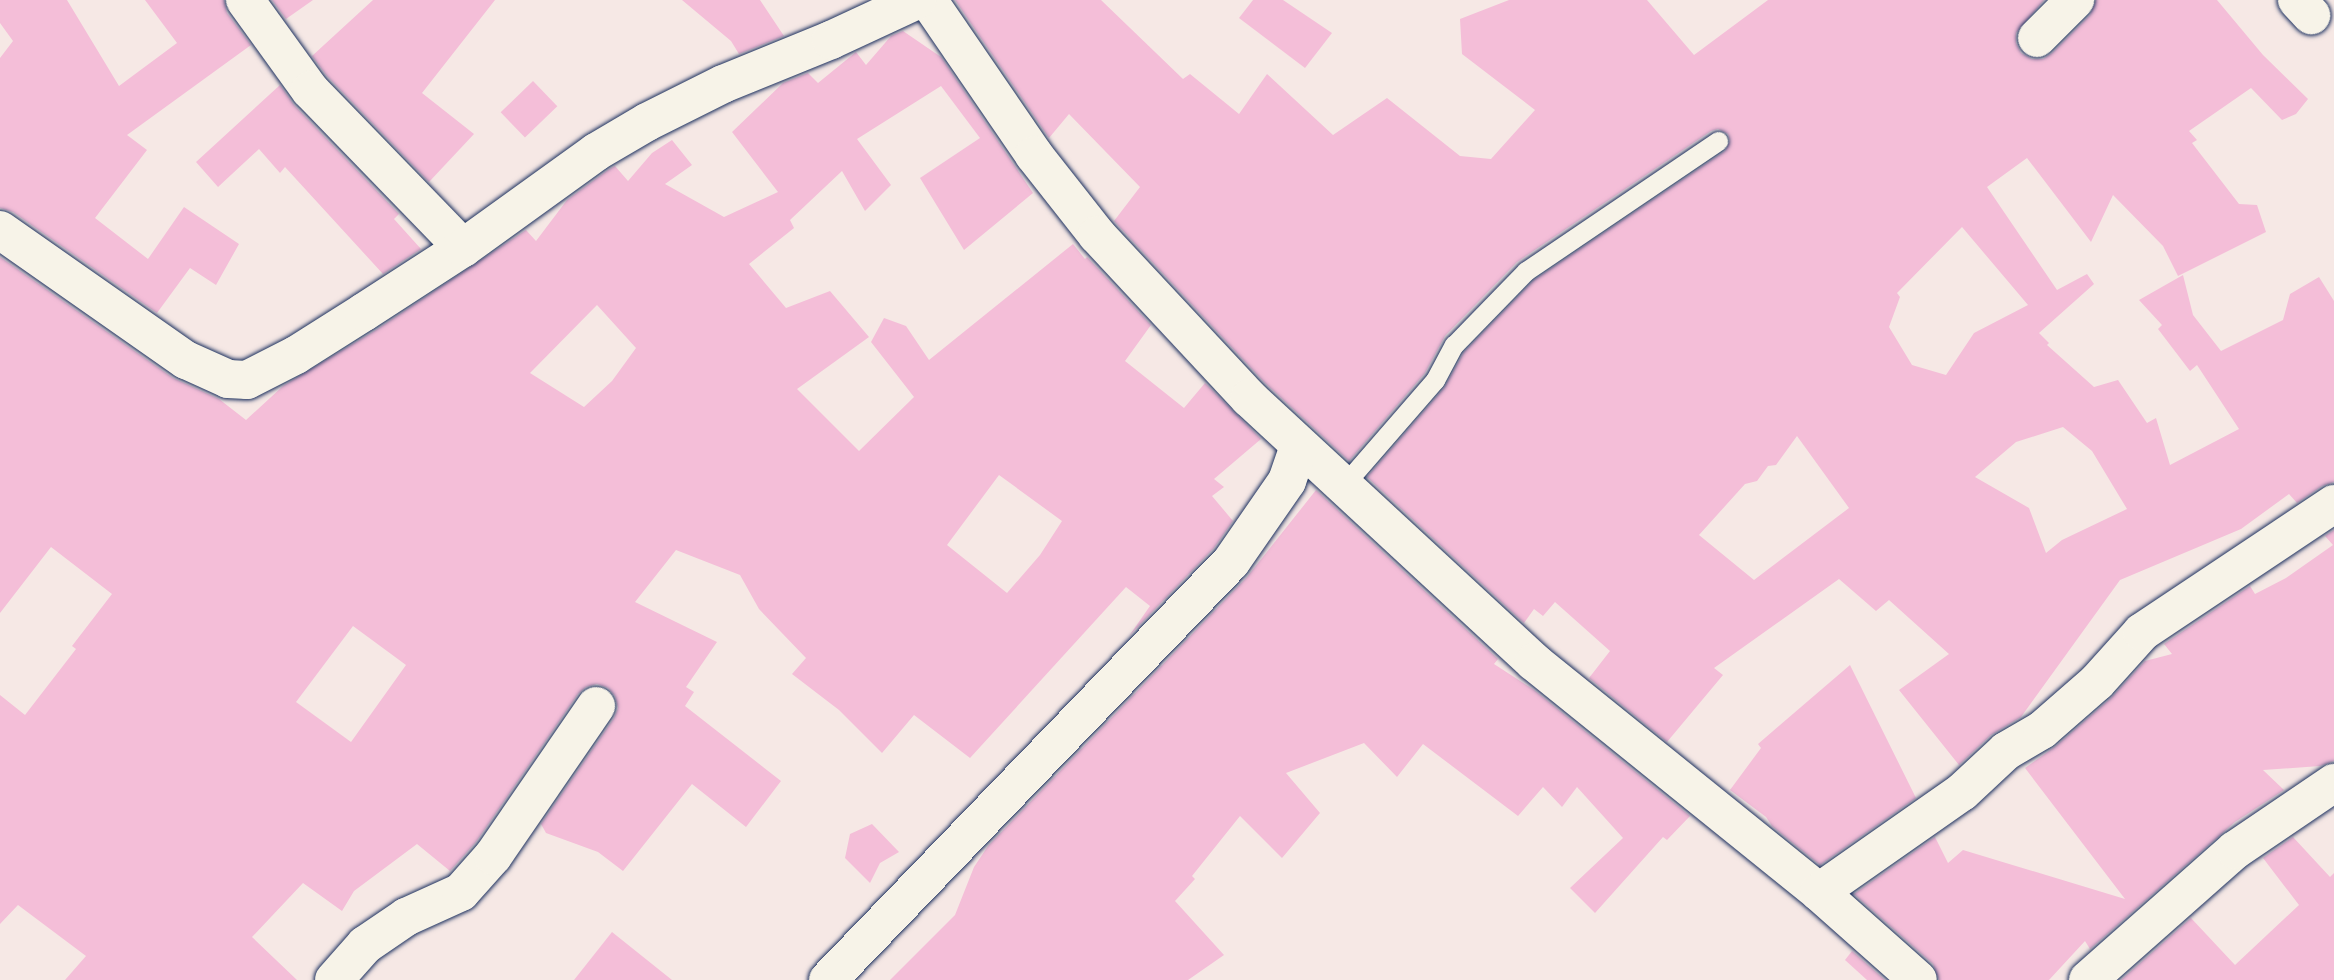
<!DOCTYPE html>
<html>
<head>
<meta charset="utf-8">
<style>
  body { margin:0 }
  #map { position:relative; width:2334px; height:980px; overflow:hidden; background:#f6e8e5; font-family:Kalam,sans-serif }
  div>[style] { position:absolute }
  [style*='--x'] { left:calc(var(--x)*1px); top:calc(var(--y)*1px); width:calc(var(--w)*1px); rotate:calc(var(--a)*1deg) }
  .building>* { inset:0; background:#f4bed8; transform-origin:0 0 }
  .roads { filter:drop-shadow(0 0 2px #1b2f5e) drop-shadow(0 0 2px #1b2f5e) }
  .lane>* { height:19px; margin:-9.5px; padding:0 9.5px; transform-origin:9.5px; border-radius:9.5px; background:#f7f3e8 }
  .street>* { height:38px; margin:-19px; padding:0 19px; transform-origin:19px; border-radius:19px; background:#f7f3e8 }
  span { translate:-50% -50%; white-space:nowrap; text-align:center; line-height:1.15; -webkit-text-stroke:5px #f7f3e8; paint-order:stroke }
</style>
</head>
<body>
<div id="map">
  <div class="building">
    <div style="clip-path:polygon(0 0,67px 0,119px 86px,177px 43px,145px 0,224px 0,227px 13px,251px 45px,127px 135px,147px 150px,95px 218px,148px 259px,184px 207px,239px 244px,216px 285px,190px 268px,157px 313px,13px 212px,0 208px,0 58px,13px 41px,0 23px)"></div>
    <div style="clip-path:polygon(272px 0,313px 0,286px 19px)"></div>
    <div style="clip-path:polygon(373px 0,495px 0,422px 93px,474px 134px,429px 182px,327px 76px,312px 56px)"></div>
    <div style="clip-path:polygon(682px 0,760px 0,784px 36px,739px 54px,731px 41px)"></div>
    <div style="clip-path:polygon(evenodd,955px 0,1101px 0,1183px 79px,1190px 74px,1239px 114px,1267px 74px,1333px 135px,1387px 98px,1460px 156px,1491px 159px,1535px 110px,1462px 54px,1460px 19px,1509px 0,1647px 0,1694px 55px,1768px 0,2044px 0,2016px 33px,2016px 43px,2021px 53px,2032px 59px,2043px 59px,2052px 53px,2090px 15px,2096px 0,2217px 0,2263px 55px,2308px 99px,2296px 114px,2282px 120px,2251px 88px,2189px 131px,2197px 140px,2192px 143px,2239px 204px,2257px 205px,2266px 232px,2178px 276px,2163px 246px,2113px 195px,2091px 242px,2027px 158px,1987px 187px,2057px 290px,2087px 274px,2094px 284px,2039px 333px,2049px 343px,2047px 345px,2094px 387px,2118px 380px,2147px 423px,2156px 418px,2170px 465px,2239px 429px,2199px 368px,2197px 365px,2190px 371px,2158px 329px,2162px 325px,2139px 300px,2183px 275px,2193px 315px,2221px 351px,2283px 320px,2290px 294px,2319px 277px,2334px 301px,2334px 482px,2322px 486px,2297px 503px,2289px 494px,2241px 529px,2120px 580px,2021px 717px,1991px 735px,1959px 765px,1899px 690px,1949px 654px,1889px 600px,1876px 611px,1839px 579px,1714px 668px,1723px 675px,1667px 742px,1589px 678px,1610px 651px,1555px 602px,1543px 616px,1534px 609px,1524px 623px,1367px 477px,1444px 388px,1464px 352px,1534px 280px,1725px 151px,1730px 141px,1728px 134px,1718px 129px,1711px 131px,1517px 262px,1445px 336px,1425px 373px,1349px 461px,1264px 382px,1114px 221px,1140px 187px,1069px 114px,1049px 138px,955px 0,1962px 227px,2028px 305px,1974px 333px,1946px 375px,1912px 365px,1889px 327px,1900px 297px,1897px 293px,1962px 227px,955px 0,2063px 427px,2092px 451px,2127px 509px,2062px 540px,2046px 553px,2029px 508px,1975px 477px,2016px 442px,2063px 427px,955px 0,1797px 436px,1849px 508px,1754px 580px,1699px 535px,1745px 484px,1757px 481px,1768px 466px,1776px 465px,1797px 436px)"></div>
    <div style="clip-path:polygon(1253px 0,1283px 0,1332px 33px,1305px 68px,1239px 18px)"></div>
    <div style="clip-path:polygon(evenodd,903px 31px,941px 57px,1033px 193px,964px 250px,920px 178px,980px 138px,941px 86px,857px 139px,891px 185px,865px 211px,842px 171px,790px 220px,794px 228px,749px 264px,786px 308px,830px 291px,869px 337px,797px 389px,859px 451px,914px 397px,871px 342px,884px 318px,906px 326px,929px 360px,1073px 244px,1085px 259px,1087px 257px,1151px 325px,1125px 361px,1184px 408px,1205px 383px,1261px 439px,1214px 479px,1224px 487px,1212px 496px,1233px 521px,1214px 548px,1129px 636px,1150px 606px,1126px 587px,970px 758px,914px 715px,882px 753px,839px 710px,792px 674px,806px 658px,759px 609px,740px 575px,676px 550px,635px 602px,717px 642px,686px 687px,694px 692px,685px 706px,781px 781px,746px 827px,692px 784px,623px 871px,598px 852px,546px 833px,541px 824px,614px 718px,618px 708px,615px 696px,608px 688px,597px 684px,586px 687px,578px 694px,476px 842px,450px 871px,417px 844px,354px 891px,342px 911px,303px 883px,252px 937px,297px 980px,65px 980px,86px 956px,18px 905px,0 924px,0 695px,25px 715px,76px 649px,72px 646px,112px 594px,51px 547px,0 613px,0 257px,173px 378px,219px 399px,246px 420px,283px 386px,376px 330px,526px 230px,536px 241px,567px 200px,608px 170px,615px 166px,628px 181px,652px 153px,672px 140px,692px 165px,665px 184px,724px 217px,778px 192px,732px 132px,783px 83px,808px 73px,818px 83px,856px 52px,866px 65px,891px 36px,903px 31px,597px 305px,636px 348px,612px 381px,584px 407px,530px 373px,597px 305px,903px 31px,999px 475px,1062px 521px,1040px 555px,1007px 593px,947px 545px,999px 475px,903px 31px,353px 626px,406px 665px,351px 742px,296px 702px,353px 626px)"></div>
    <div style="left:533px;top:81px;width:35px;height:45px;rotate:46deg"></div>
    <div style="clip-path:polygon(280px 85px,294px 105px,399px 214px,394px 219px,421px 249px,383px 274px,285px 167px,280px 173px,259px 149px,218px 187px,196px 162px)"></div>
    <div style="clip-path:polygon(1316px 490px,1498px 659px,1494px 664px,1534px 690px,1690px 816px,1667px 840px,1663px 837px,1595px 913px,1570px 888px,1623px 838px,1577px 787px,1562px 807px,1543px 787px,1518px 816px,1423px 744px,1397px 777px,1364px 743px,1286px 773px,1320px 813px,1282px 858px,1240px 816px,1192px 876px,1195px 879px,1175px 901px,1224px 955px,1188px 980px,890px 980px,955px 915px,974px 867px,988px 846px,1247px 577px)"></div>
    <div style="clip-path:polygon(2334px 530px,2334px 761px,2320px 766px,2263px 770px,2284px 790px,2235px 822px,2090px 949px,2085px 941px,2049px 980px,1939px 980px,1933px 964px,1854px 894px,1935px 837px,1948px 863px,1963px 850px,2125px 899px,2025px 768px,2056px 746px,2111px 698px,2145px 661px,2172px 654px,2164px 644px,2250px 586px,2255px 594px,2286px 578px,2333px 545px,2325px 536px)"></div>
    <div style="clip-path:polygon(1850px 665px,1916px 798px,1820px 865px,1772px 826px,1766px 817px,1730px 790px,1761px 748px,1758px 744px)"></div>
    <div style="clip-path:polygon(872px 824px,899px 852px,880px 863px,870px 883px,845px 858px,850px 834px)"></div>
    <div style="clip-path:polygon(2293px 837px,2330px 877px,2334px 873px,2334px 980px,2121px 980px,2191px 918px,2235px 965px,2299px 905px,2263px 858px)"></div>
    <div style="clip-path:polygon(612px 932px,672px 980px,574px 980px)"></div>
    <div style="clip-path:polygon(1852px 951px,1885px 980px,1867px 980px,1845px 960px)"></div>
  </div>
  <div class="roads">
    <div class="lane">
      <div style="--x:1342;--y:487;--w:142;--a:-49"></div>
      <div style="--x:1435;--y:380;--w:40;--a:-62"></div>
      <div style="--x:1454;--y:345;--w:103;--a:-45.8"></div>
      <div style="--x:1526;--y:271;--w:232;--a:-34.1"></div>
    </div>
    <div class="street">
      <div style="--x:245;--y:0;--w:111;--a:54.2"></div>
      <div style="--x:310;--y:90;--w:220;--a:45.9"></div>
      <div style="--x:928;--y:0;--w:188;--a:55.6"></div>
      <div style="--x:1034;--y:155;--w:102;--a:51.8"></div>
      <div style="--x:1097;--y:235;--w:223;--a:47"></div>
      <div style="--x:1249;--y:398;--w:388;--a:42.8"></div>
      <div style="--x:1534;--y:662;--w:366;--a:38.9"></div>
      <div style="--x:1819;--y:892;--w:132;--a:41.6"></div>
      <div style="--x:2297;--y:0;--w:21;--a:47"></div>
      <div style="--x:2037;--y:38;--w:54;--a:-45"></div>
      <div style="--x:0;--y:230;--w:227;--a:35"></div>
      <div style="--x:186;--y:360;--w:46;--a:24.3"></div>
      <div style="--x:228;--y:379;--w:19;--a:3"></div>
      <div style="--x:247;--y:380;--w:55;--a:-27"></div>
      <div style="--x:296;--y:355;--w:80;--a:-32.3"></div>
      <div style="--x:364;--y:312;--w:118;--a:-32.9"></div>
      <div style="--x:463;--y:248;--w:164;--a:-35.8"></div>
      <div style="--x:596;--y:152;--w:59;--a:-30.5"></div>
      <div style="--x:647;--y:122;--w:85;--a:-26.6"></div>
      <div style="--x:723;--y:84;--w:117;--a:-22.2"></div>
      <div style="--x:831;--y:40;--w:95;--a:-24.9"></div>
      <div style="--x:1819;--y:892;--w:174;--a:-35"></div>
      <div style="--x:1962;--y:792;--w:60;--a:-43"></div>
      <div style="--x:2006;--y:751;--w:42;--a:-30.3"></div>
      <div style="--x:2042;--y:730;--w:73;--a:-41.1"></div>
      <div style="--x:2097;--y:682;--w:67;--a:-48"></div>
      <div style="--x:2142;--y:632;--w:231;--a:-33.7"></div>
      <div style="--x:334;--y:980;--w:47;--a:-48.5"></div>
      <div style="--x:365;--y:945;--w:50;--a:-34.3"></div>
      <div style="--x:406;--y:917;--w:60;--a:-24.4"></div>
      <div style="--x:461;--y:892;--w:48;--a:-48.4"></div>
      <div style="--x:493;--y:856;--w:182;--a:-55.5"></div>
      <div style="--x:828;--y:980;--w:581;--a:-46.05"></div>
      <div style="--x:1231;--y:562;--w:98;--a:-55.3"></div>
      <div style="--x:1287;--y:481;--w:36;--a:-71"></div>
      <div style="--x:2088;--y:980;--w:196;--a:-41.5"></div>
      <div style="--x:2235;--y:850;--w:120;--a:-34.1"></div>
    </div>
  </div>
</div>
</body>
</html>
